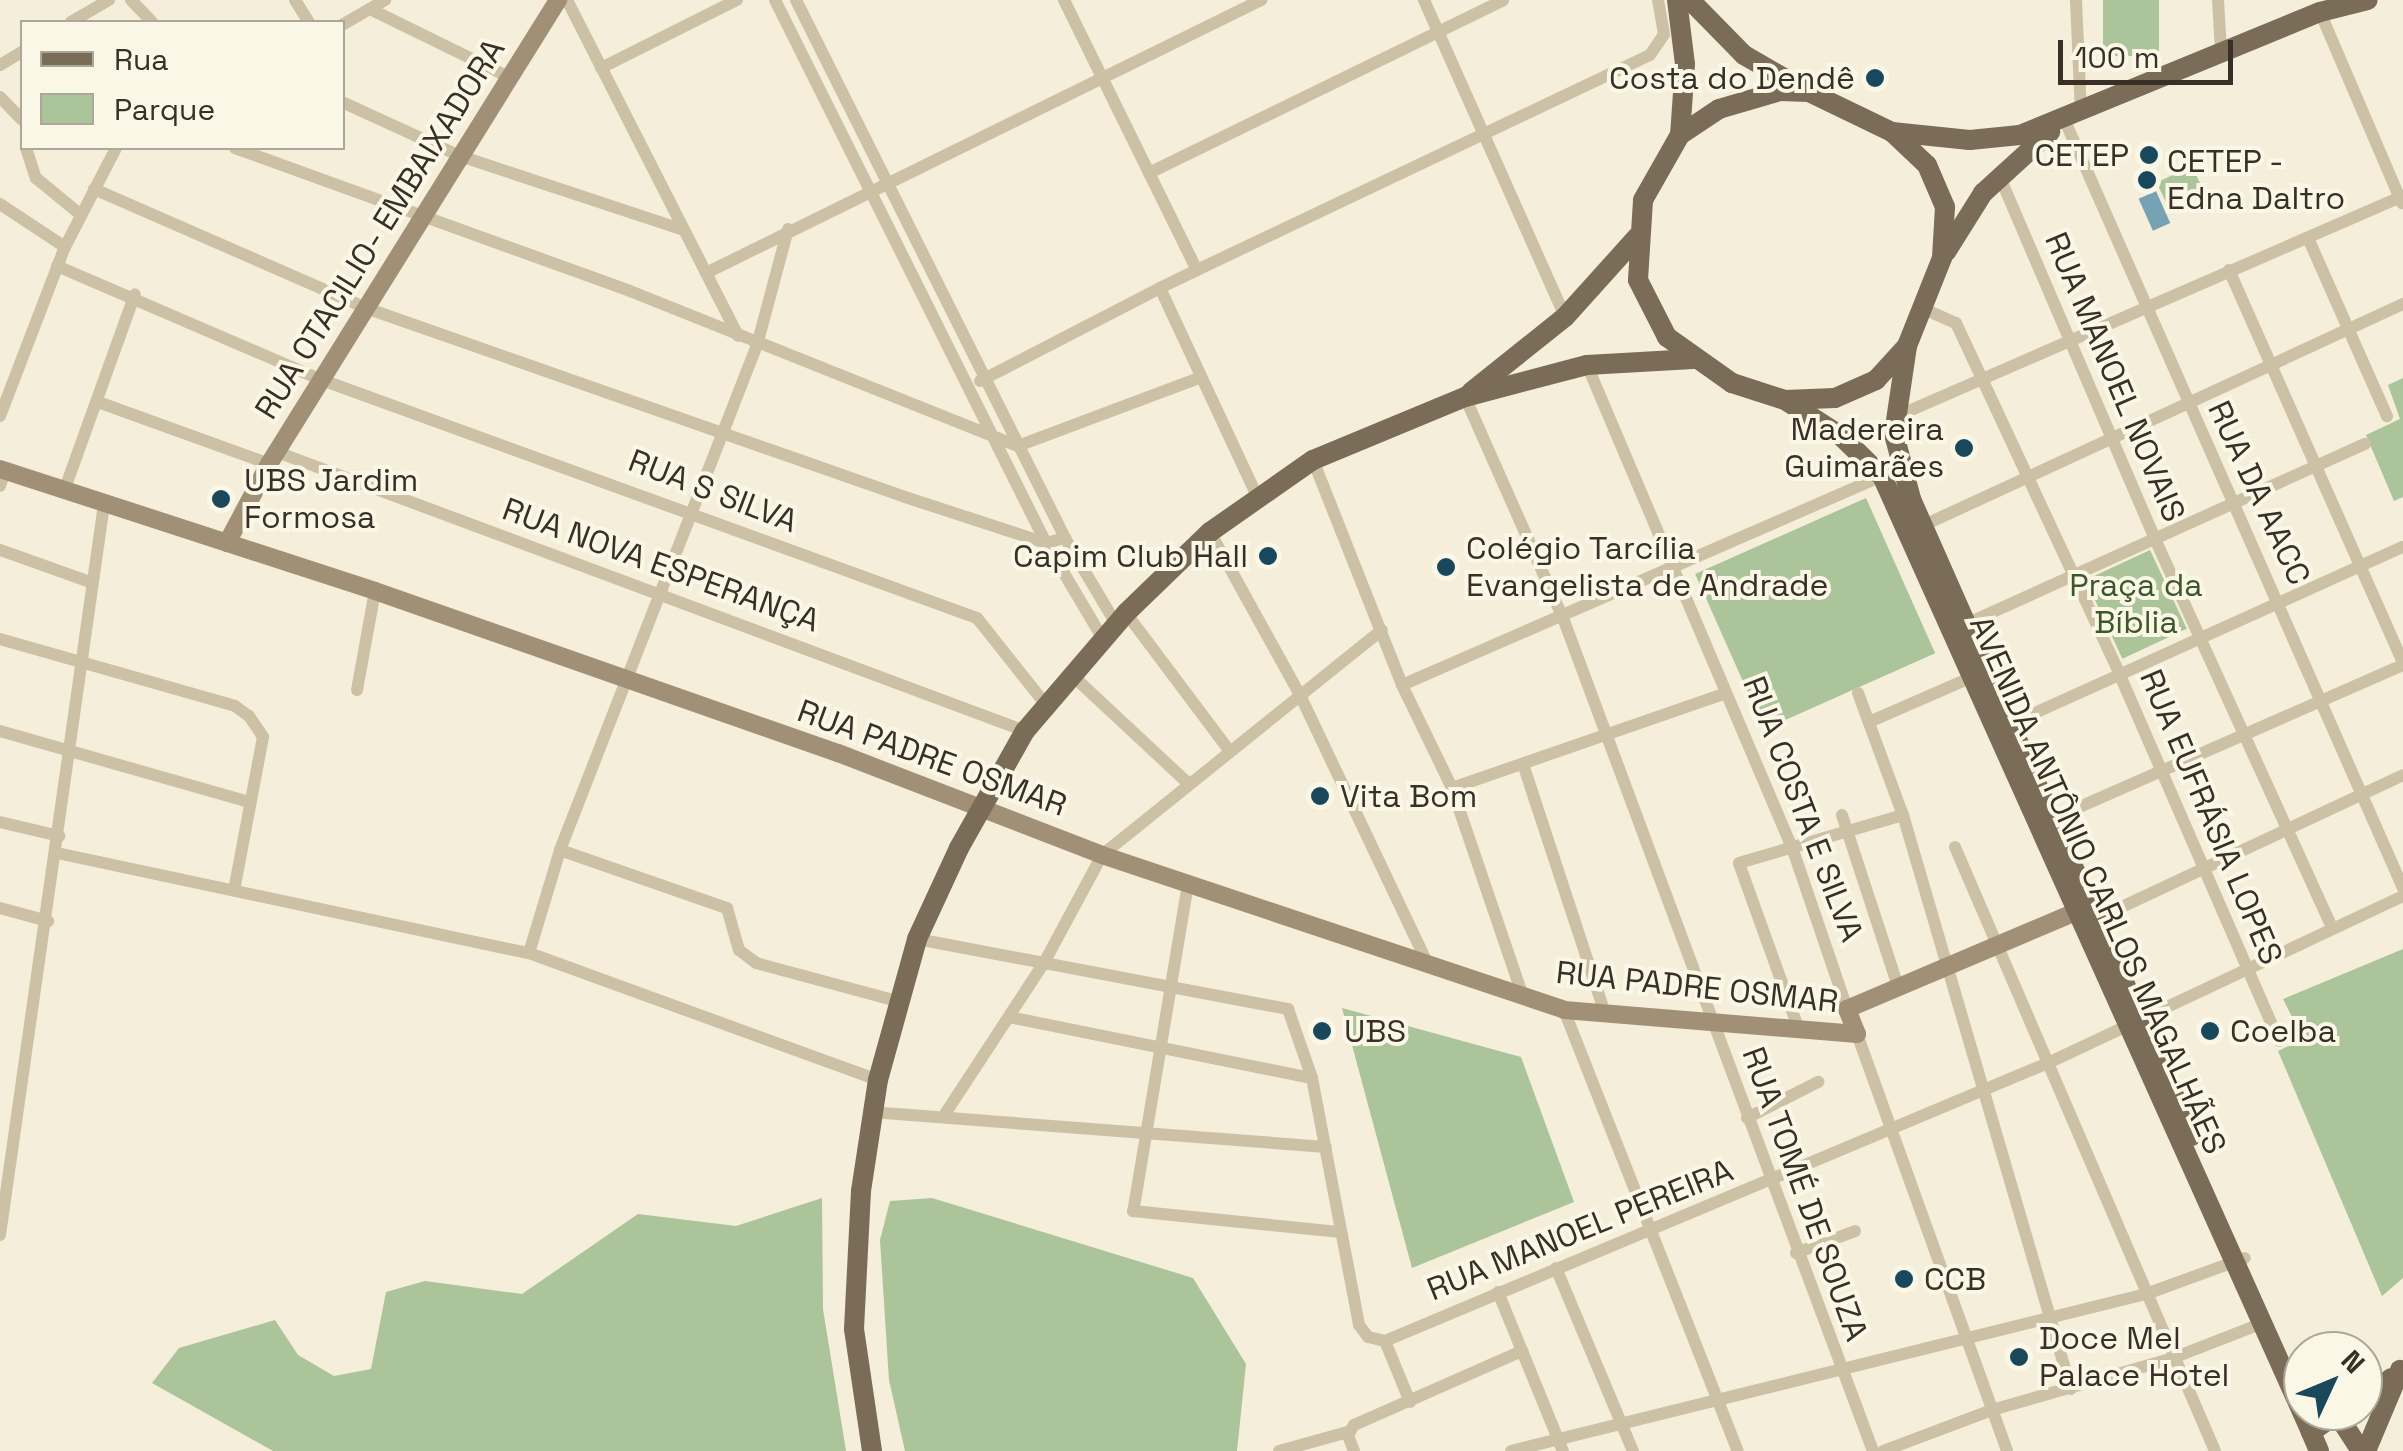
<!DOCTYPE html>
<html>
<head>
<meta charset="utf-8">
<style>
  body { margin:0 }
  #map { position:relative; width:2403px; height:1451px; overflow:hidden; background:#f4eeda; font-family:"Space Grotesk",sans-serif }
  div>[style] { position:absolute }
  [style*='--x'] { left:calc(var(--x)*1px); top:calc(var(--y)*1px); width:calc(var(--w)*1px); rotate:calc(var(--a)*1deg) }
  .green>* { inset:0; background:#abc499; transform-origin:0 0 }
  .water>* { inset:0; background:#77a2b3; transform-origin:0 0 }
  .street>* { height:12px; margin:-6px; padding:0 6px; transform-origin:6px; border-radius:6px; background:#cdc1a5 }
  .secondary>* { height:18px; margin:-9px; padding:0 9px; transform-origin:9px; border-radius:9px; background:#a19076 }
  .primary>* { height:20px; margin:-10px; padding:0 10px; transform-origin:10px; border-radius:10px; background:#7b6c57 }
  .dots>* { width:28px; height:28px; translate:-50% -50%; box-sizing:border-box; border:5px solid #fbf7e7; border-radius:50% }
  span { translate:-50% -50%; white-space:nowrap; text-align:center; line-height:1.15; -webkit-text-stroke:8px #fbf7e7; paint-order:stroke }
  .poi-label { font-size:32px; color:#383027 }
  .right { translate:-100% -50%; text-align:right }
  .left { translate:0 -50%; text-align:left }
  .street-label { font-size:32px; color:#383027 }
  .park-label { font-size:32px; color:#3c5829 }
  .legend { position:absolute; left:20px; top:20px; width:325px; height:130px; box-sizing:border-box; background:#fbf7e7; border:2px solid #ada79a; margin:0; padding:12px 18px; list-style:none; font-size:30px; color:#383027 }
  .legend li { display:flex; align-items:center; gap:20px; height:50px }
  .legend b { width:50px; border:2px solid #ada79a }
  .north { position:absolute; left:2283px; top:1331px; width:100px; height:100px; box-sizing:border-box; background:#fbf7e7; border:2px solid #ada79a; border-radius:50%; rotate:46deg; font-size:28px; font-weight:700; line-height:40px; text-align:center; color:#383027 }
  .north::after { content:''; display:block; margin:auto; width:35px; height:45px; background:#19485d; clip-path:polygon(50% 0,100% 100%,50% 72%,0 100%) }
  .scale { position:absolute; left:2058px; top:40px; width:175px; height:45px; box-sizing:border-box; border:5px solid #383027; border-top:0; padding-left:12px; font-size:30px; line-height:35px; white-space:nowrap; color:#383027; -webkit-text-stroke:8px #fbf7e7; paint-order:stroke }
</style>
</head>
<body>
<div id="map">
  <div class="green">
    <div style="left:2103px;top:0;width:56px;height:56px"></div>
    <div style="left:2192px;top:166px;width:23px;height:39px;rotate:65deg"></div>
    <div style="clip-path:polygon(2403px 378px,2403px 497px,2394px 501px,2366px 435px,2400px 419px,2388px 385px)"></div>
    <div style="left:1866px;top:498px;width:170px;height:187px;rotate:66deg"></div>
    <div style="left:2150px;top:550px;width:87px;height:71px;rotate:65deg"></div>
    <div style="clip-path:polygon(2403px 949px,2403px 1278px,2382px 1296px,2278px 1051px,2303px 1039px,2283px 999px)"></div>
    <div style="clip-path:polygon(1342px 1008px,1521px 1057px,1574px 1202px,1412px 1268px)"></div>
    <div style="clip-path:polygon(822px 1198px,823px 1309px,846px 1451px,273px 1451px,152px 1383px,179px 1348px,275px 1320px,298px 1355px,334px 1376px,371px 1369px,386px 1292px,425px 1281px,522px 1294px,638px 1214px,736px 1226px)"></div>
    <div style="clip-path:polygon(932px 1198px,1193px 1278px,1246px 1364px,1237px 1451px,905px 1451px,889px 1380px,880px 1240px,890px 1201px)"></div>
  </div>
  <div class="water">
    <div style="left:2156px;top:191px;width:35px;height:19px;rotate:66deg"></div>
  </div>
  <div class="street">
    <div style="--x:131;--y:0;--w:30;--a:46"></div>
    <div style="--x:295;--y:0;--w:26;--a:58"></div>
    <div style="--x:567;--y:0;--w:377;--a:63"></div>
    <div style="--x:775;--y:0;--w:607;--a:63.48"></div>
    <div style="--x:1046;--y:543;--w:112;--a:59.3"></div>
    <div style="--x:796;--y:0;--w:602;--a:63.43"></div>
    <div style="--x:1065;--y:538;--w:100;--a:59.3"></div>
    <div style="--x:1064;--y:0;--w:301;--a:63.8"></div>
    <div style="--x:1197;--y:270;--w:41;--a:154.1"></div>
    <div style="--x:1160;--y:288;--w:227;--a:65"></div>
    <div style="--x:1424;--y:0;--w:347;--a:66"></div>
    <div style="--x:2076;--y:0;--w:114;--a:87.5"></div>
    <div style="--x:2218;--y:0;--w:51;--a:86.6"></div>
    <div style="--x:370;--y:9;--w:155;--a:26.1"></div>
    <div style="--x:2320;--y:12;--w:208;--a:66.8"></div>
    <div style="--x:71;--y:22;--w:44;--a:-30.1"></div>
    <div style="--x:342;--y:25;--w:50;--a:-30.2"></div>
    <div style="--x:0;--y:65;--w:26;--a:-31"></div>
    <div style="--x:601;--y:68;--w:152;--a:-26.6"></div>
    <div style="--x:0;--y:97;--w:32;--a:46"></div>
    <div style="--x:342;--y:102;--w:130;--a:24.6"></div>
    <div style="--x:460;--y:156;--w:236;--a:18.3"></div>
    <div style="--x:2065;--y:121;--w:838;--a:66.22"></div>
    <div style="--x:26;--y:148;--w:32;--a:72"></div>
    <div style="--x:36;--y:178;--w:58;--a:39.4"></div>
    <div style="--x:235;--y:148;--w:420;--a:19.9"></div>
    <div style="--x:630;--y:291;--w:418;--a:21.8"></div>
    <div style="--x:1018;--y:446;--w:193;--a:-20.6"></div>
    <div style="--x:1149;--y:173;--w:394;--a:-26"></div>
    <div style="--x:1999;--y:175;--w:396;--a:66.8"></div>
    <div style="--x:2155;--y:539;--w:426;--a:65.5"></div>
    <div style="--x:94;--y:189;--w:297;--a:23.6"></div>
    <div style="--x:366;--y:308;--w:571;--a:19.32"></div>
    <div style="--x:905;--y:497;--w:148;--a:18.1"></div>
    <div style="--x:1046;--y:543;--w:20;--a:-15"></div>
    <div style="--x:0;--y:204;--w:78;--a:33.5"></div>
    <div style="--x:2308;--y:238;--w:195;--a:66.1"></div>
    <div style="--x:57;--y:266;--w:288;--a:23.3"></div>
    <div style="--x:322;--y:380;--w:697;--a:19.97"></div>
    <div style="--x:977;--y:618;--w:112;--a:51.5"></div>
    <div style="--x:1197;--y:270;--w:501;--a:-25.39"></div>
    <div style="--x:1650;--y:55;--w:25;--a:-56"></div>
    <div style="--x:1664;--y:34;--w:35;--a:-100"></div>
    <div style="--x:2229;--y:270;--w:430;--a:66.1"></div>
    <div style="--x:706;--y:273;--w:619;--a:-26.19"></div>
    <div style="--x:1924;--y:309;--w:35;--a:24"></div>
    <div style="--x:1956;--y:323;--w:386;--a:65"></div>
    <div style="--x:2119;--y:673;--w:401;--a:66.5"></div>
    <div style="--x:1587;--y:365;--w:527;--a:66.99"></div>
    <div style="--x:1793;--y:850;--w:168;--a:71.2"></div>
    <div style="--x:980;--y:381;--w:203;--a:-27.3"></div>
    <div style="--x:1465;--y:397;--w:242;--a:66.1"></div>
    <div style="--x:1563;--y:618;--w:889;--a:69.59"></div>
    <div style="--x:98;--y:402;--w:182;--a:19.9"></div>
    <div style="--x:0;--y:416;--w:181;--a:-69"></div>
    <div style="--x:65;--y:247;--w:111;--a:-62.7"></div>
    <div style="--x:1895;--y:417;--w:554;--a:-23.51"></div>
    <div style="--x:277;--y:452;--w:798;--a:20.46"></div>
    <div style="--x:1313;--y:460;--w:242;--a:68.4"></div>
    <div style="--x:1402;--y:685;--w:114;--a:64.1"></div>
    <div style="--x:1452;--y:788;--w:220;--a:71.2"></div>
    <div style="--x:0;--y:486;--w:16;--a:-72"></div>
    <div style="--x:64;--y:491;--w:209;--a:-70.2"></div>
    <div style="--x:1922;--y:526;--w:530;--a:-24.78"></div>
    <div style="--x:1210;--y:532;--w:186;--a:61.1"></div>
    <div style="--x:1300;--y:695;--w:298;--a:64.6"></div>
    <div style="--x:0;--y:550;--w:96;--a:19.6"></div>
    <div style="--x:1126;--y:613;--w:171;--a:53.1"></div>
    <div style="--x:1966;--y:624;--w:438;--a:-24.3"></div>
    <div style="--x:0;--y:639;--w:244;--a:15.9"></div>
    <div style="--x:235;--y:706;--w:17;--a:36"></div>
    <div style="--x:249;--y:716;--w:25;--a:56"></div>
    <div style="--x:263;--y:737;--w:156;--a:100.7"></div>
    <div style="--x:1073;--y:676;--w:158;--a:43"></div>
    <div style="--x:1402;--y:685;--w:524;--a:-23.53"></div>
    <div style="--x:357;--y:690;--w:101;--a:-79.7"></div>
    <div style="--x:1858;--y:693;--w:130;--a:69.8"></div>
    <div style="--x:1903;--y:815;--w:598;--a:73.69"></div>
    <div style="--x:1869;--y:722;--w:112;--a:-23.6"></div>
    <div style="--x:2006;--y:726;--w:435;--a:-24.3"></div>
    <div style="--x:0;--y:731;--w:260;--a:15.9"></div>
    <div style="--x:1523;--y:764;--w:263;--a:71.8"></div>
    <div style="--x:1452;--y:788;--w:290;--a:-19.1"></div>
    <div style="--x:1842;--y:815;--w:180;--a:71.9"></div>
    <div style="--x:2052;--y:819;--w:383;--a:-23.7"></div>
    <div style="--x:0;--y:822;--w:61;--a:13.3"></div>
    <div style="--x:1955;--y:847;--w:658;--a:66.71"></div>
    <div style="--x:560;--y:850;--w:177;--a:19.2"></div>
    <div style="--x:727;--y:908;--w:44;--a:74.1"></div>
    <div style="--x:739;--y:950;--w:21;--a:37"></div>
    <div style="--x:756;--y:963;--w:146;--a:15.1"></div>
    <div style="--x:57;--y:853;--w:482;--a:12"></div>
    <div style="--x:529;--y:953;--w:371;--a:20"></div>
    <div style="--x:1188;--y:884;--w:332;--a:99.5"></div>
    <div style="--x:1133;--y:1211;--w:209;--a:5.8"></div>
    <div style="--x:0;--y:908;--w:50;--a:15.2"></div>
    <div style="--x:2096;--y:919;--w:339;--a:-25.1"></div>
    <div style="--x:917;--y:939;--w:378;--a:10.7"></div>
    <div style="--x:1288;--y:1009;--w:73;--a:70.8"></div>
    <div style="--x:1312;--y:1078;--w:251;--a:79.2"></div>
    <div style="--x:1359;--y:1325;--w:15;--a:53"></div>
    <div style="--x:1368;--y:1337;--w:17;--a:13"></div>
    <div style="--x:529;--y:953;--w:108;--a:-73.2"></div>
    <div style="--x:560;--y:850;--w:542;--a:-68.69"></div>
    <div style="--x:757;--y:345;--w:120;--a:-75"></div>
    <div style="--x:1564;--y:1010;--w:474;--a:68.5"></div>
    <div style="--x:1009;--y:1017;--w:309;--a:11.4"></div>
    <div style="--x:1799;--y:1030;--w:177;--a:-109.8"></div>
    <div style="--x:1739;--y:863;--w:171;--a:-16.3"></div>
    <div style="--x:1857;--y:1034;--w:443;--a:70.2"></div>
    <div style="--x:871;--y:1112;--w:456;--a:4.4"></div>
    <div style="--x:945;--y:1114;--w:183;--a:-56.8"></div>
    <div style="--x:1045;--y:961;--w:120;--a:-61.7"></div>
    <div style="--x:1102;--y:855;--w:359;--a:-38.8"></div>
    <div style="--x:1747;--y:1118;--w:80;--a:-26.9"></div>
    <div style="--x:0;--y:1235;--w:738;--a:-81.9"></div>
    <div style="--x:1796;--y:1253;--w:63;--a:-20.4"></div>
    <div style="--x:1556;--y:1268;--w:199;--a:67.2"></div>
    <div style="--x:1498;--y:1292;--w:172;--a:67.8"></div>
    <div style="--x:1385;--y:1341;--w:719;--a:-22.75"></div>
    <div style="--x:2048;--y:1063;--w:392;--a:-25.2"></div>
    <div style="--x:1385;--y:1341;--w:66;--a:67.7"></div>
    <div style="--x:1279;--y:1451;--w:72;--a:-15.4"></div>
    <div style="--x:1354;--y:1451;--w:17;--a:-111"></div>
    <div style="--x:1348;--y:1435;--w:12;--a:-59"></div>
    <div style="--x:1354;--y:1425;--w:184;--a:-23.8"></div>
    <div style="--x:1511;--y:1451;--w:654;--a:-13.89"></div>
    <div style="--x:2146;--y:1294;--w:105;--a:-20"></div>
    <div style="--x:1883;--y:1451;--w:116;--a:-20.6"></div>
    <div style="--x:1992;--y:1410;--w:188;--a:-16"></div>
    <div style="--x:2173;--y:1358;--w:93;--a:-21.3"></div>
  </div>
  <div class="secondary">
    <div style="--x:0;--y:469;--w:394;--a:18"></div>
    <div style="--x:375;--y:591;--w:491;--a:19.3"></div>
    <div style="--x:838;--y:753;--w:283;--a:21.1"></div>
    <div style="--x:1102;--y:855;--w:487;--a:18.5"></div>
    <div style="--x:1564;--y:1010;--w:294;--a:4.7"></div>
    <div style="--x:1857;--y:1034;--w:27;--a:-112"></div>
    <div style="--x:1847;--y:1009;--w:248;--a:-23"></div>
    <div style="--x:227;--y:543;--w:89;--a:-62"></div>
    <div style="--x:269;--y:464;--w:547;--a:-58.08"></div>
  </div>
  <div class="primary">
    <div style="--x:1677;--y:0;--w:64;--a:82.9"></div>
    <div style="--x:1685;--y:64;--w:71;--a:94"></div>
    <div style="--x:1690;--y:0;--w:77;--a:45.5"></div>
    <div style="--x:1744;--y:55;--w:68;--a:30"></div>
    <div style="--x:1780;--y:91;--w:29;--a:2"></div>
    <div style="--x:1809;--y:92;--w:92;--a:25.7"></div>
    <div style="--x:1892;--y:132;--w:48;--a:43.3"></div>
    <div style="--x:1927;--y:165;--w:46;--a:66.8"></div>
    <div style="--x:1945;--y:207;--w:51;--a:93.4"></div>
    <div style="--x:1942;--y:258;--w:95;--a:111.7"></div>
    <div style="--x:1907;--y:346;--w:46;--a:132.4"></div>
    <div style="--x:1876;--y:380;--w:45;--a:156.3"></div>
    <div style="--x:1835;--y:398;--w:50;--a:177.7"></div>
    <div style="--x:1785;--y:400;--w:56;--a:-162.2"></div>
    <div style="--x:1732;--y:383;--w:80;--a:-144.7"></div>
    <div style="--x:1667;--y:337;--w:64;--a:-117"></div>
    <div style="--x:1638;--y:280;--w:80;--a:-86.4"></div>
    <div style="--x:1643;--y:200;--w:75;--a:-60.4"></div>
    <div style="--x:1680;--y:135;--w:47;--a:-33.7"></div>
    <div style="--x:1719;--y:109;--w:64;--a:-16.4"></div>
    <div style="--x:1892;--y:132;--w:78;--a:5.9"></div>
    <div style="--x:1970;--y:140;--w:50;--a:-5.7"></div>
    <div style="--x:2020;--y:135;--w:324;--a:-22.3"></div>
    <div style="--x:2320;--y:12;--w:49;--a:-14"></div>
    <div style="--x:1946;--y:252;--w:70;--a:-57.9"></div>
    <div style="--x:1983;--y:193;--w:91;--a:-42.3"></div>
    <div style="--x:1907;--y:346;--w:89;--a:98.4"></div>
    <div style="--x:1894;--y:434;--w:67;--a:75.3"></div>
    <div style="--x:1911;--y:499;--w:696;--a:66.2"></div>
    <div style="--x:1471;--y:392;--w:120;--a:-38.6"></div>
    <div style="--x:1565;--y:317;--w:108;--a:-48"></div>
    <div style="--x:1785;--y:400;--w:67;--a:32.7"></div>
    <div style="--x:1841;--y:436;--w:57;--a:44.3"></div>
    <div style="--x:1882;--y:476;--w:1048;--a:65.83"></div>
    <div style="--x:2363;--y:1401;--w:36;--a:-39"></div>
    <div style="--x:872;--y:1451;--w:123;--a:-98.4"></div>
    <div style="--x:854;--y:1329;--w:138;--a:-87.1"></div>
    <div style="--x:861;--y:1191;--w:112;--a:-81.3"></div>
    <div style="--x:878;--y:1080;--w:146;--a:-74.5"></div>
    <div style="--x:917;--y:939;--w:100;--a:-65.2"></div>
    <div style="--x:959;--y:848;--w:134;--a:-60.6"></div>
    <div style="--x:1025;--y:731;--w:155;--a:-49.4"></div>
    <div style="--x:1126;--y:613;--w:117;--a:-44"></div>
    <div style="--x:1210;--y:532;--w:126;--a:-35"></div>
    <div style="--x:1313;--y:460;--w:165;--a:-22.5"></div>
    <div style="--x:1465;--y:397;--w:126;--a:-14.7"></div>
    <div style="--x:1587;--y:365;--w:106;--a:-3.2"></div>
    <div style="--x:2319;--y:1451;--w:21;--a:-113"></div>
    <div style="--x:2311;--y:1432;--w:32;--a:-35"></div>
    <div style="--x:2337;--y:1414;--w:44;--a:57"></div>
    <div style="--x:2366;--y:1451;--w:88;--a:-67.2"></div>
  </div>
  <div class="dots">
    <div style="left:1875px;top:78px;background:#19485d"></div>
    <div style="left:2149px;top:155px;background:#19485d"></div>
    <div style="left:2147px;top:180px;background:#19485d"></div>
    <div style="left:1964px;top:448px;background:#19485d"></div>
    <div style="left:221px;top:499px;background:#19485d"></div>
    <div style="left:1268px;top:556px;background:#19485d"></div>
    <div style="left:1446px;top:567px;background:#19485d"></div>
    <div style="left:1320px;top:796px;background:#19485d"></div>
    <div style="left:1322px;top:1031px;background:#19485d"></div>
    <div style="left:2210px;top:1031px;background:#19485d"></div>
    <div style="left:1904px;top:1279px;background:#19485d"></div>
    <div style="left:2019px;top:1357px;background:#19485d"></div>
  </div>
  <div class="poi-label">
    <span class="right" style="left:1855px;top:78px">Costa do Dendê</span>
    <span class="right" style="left:2129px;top:155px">CETEP</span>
    <span class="left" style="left:2167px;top:180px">CETEP -<br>Edna DaItro</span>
    <span class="right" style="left:1944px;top:448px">Madereira<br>Guimarães</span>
    <span class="left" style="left:244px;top:499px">UBS Jardim<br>Formosa</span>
    <span class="left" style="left:1466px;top:567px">Colégio Tarcília<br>Evangelista de Andrade</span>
    <span class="right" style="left:1248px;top:556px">Capim Club Hall</span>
    <span class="left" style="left:1340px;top:796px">Vita Bom</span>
    <span class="left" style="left:1344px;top:1031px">UBS</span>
    <span class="left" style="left:2230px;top:1031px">Coelba</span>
    <span class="left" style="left:1924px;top:1279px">CCB</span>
    <span class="left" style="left:2039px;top:1357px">Doce Mel<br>Palace Hotel</span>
  </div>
  <div class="street-label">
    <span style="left:380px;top:229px;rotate:-58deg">RUA OTACILIO- EMBAIXADORA</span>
    <span style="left:2115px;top:377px;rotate:67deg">RUA MANOEL NOVAIS</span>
    <span style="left:713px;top:491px;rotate:21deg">RUA S SILVA</span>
    <span style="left:2259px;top:493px;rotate:65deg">RUA DA AACC</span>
    <span style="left:661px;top:565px;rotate:20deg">RUA NOVA ESPERANÇA</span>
    <span style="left:932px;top:758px;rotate:20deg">RUA PADRE OSMAR</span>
    <span style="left:1803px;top:809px;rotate:69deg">RUA COSTA E SILVA</span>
    <span style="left:2211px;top:817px;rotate:67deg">RUA EUFRÁSIA LOPES</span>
    <span style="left:2098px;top:885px;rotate:66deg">AVENIDA ANTÔNIO CARLOS MAGALHÃES</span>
    <span style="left:1697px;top:987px;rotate:6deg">RUA PADRE OSMAR</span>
    <span style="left:1805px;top:1194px;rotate:70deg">RUA TOMÉ DE SOUZA</span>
    <span style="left:1580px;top:1230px;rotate:-22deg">RUA MANOEL PEREIRA</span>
  </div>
  <div class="park-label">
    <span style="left:2136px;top:604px">Praça da<br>Bíblia</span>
  </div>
  <ul class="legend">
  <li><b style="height:12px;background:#7b6c57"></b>Rua</li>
  <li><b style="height:28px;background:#abc499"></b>Parque</li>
  </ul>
  <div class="north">N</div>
  <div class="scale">100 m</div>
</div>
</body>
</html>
